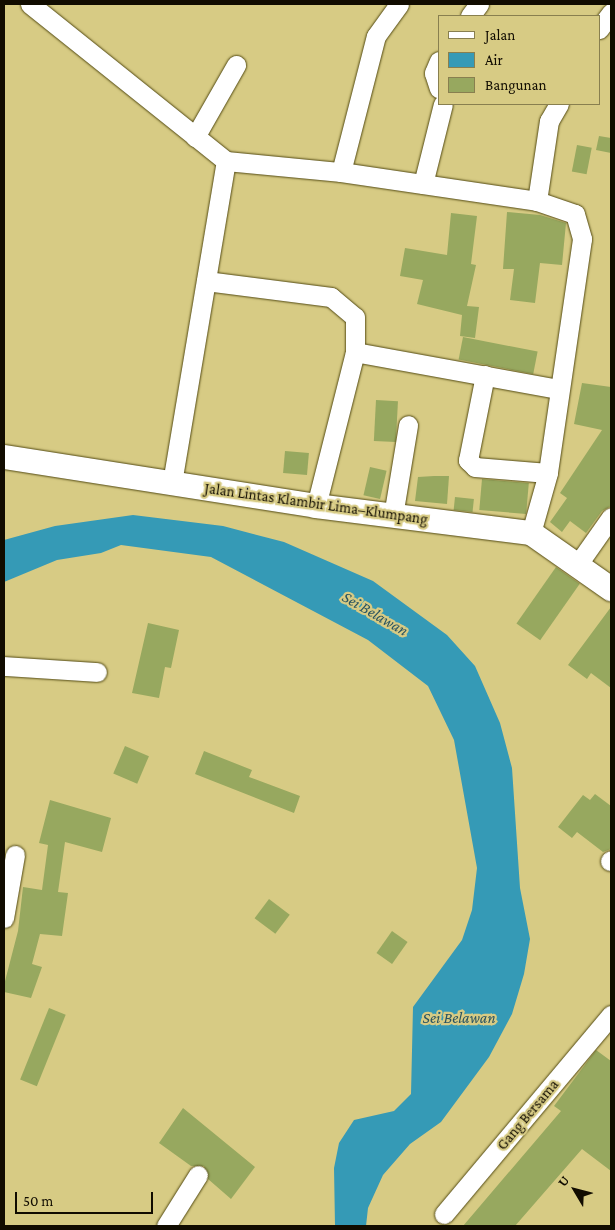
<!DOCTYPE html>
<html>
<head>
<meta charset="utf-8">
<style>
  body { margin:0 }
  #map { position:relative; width:615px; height:1230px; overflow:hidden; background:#d7cb84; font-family:"Crimson Pro",serif }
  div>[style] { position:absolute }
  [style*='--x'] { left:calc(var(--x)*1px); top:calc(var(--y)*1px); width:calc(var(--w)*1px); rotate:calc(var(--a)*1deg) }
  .water>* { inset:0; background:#359ab6 }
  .building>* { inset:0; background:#97a85f; transform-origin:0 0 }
  .roads { filter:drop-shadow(0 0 1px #534a13) drop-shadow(0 0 1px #534a13) }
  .minor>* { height:19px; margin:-9.5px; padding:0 9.5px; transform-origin:9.5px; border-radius:9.5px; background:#fff }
  .major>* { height:24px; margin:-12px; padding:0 12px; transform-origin:12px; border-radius:12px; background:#fff }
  span { translate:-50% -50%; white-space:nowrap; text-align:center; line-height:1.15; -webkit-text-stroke:4.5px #d7cb84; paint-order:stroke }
  .street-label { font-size:15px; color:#110c00 }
  .water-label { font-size:16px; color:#295360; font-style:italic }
  .frame { position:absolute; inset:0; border:5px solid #110c00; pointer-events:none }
  .legend { position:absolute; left:438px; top:15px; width:162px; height:90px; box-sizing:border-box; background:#d7cb84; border:1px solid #887f4f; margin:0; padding:6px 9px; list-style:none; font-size:15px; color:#110c00 }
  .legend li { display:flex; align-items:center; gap:10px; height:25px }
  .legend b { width:25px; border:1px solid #887f4f }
  .north { position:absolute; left:550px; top:1165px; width:50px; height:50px; -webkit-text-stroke:4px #d7cb84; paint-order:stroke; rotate:307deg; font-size:14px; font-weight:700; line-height:20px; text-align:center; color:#110c00 }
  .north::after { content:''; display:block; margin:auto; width:18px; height:22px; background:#110c00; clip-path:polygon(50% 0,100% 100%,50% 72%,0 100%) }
  .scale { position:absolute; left:15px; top:1192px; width:138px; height:22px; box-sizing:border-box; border:2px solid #110c00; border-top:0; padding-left:6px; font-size:15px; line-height:18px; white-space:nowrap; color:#110c00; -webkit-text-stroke:4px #d7cb84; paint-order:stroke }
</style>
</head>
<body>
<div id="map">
  <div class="water">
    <div style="clip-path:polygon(133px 515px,223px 526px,284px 542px,373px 581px,447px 635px,475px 666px,500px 723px,512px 768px,520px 888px,530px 939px,524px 974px,512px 1014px,489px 1057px,441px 1122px,410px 1144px,383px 1175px,368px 1208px,366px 1226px,335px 1226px,334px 1168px,339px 1143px,354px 1120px,394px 1111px,411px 1094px,413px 1007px,462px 940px,472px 910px,477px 868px,454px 740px,428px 686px,368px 640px,211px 557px,121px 545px,101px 553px,57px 560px,4px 582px,4px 540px,55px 526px)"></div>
  </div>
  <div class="building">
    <div style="clip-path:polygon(599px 136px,611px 138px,611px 153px,596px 150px)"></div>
    <div style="left:577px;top:145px;width:15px;height:27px;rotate:11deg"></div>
    <div style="clip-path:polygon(507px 212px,540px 215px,566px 223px,562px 265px,540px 263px,535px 303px,510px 300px,514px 269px,503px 269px)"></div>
    <div style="clip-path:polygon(451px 213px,477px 216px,471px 264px,476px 265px,467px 306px,479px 307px,475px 338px,460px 336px,462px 315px,417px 304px,423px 280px,400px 276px,405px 248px,447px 255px)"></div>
    <div style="left:463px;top:337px;width:76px;height:23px;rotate:11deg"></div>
    <div style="clip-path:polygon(582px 383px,611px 387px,611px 506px,602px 511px,586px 533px,570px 521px,562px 532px,550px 522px,567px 498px,560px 493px,602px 430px,574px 424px)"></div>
    <div style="left:376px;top:400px;width:22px;height:41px;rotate:3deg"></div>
    <div style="left:285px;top:451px;width:24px;height:22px;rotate:5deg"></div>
    <div style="left:370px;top:467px;width:17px;height:29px;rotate:13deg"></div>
    <div style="clip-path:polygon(434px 476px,449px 476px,447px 504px,415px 501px,418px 477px)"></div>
    <div style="left:482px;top:479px;width:47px;height:31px;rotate:5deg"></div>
    <div style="left:455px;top:497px;width:19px;height:13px;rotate:6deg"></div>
    <div style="left:556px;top:567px;width:29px;height:69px;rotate:35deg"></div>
    <div style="clip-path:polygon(611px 607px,611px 688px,591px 673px,587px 679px,568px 665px)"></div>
    <div style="clip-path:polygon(148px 623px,179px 630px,171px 668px,165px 667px,159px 698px,132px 693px)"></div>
    <div style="left:125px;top:746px;width:26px;height:30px;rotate:23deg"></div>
    <div style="clip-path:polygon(204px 751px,252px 770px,249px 777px,300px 796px,294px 813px,195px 774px)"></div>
    <div style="clip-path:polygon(595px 794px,611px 806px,611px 849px,603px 852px,577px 832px,572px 838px,558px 827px,583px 795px,590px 800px)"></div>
    <div style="clip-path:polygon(50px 800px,111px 818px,102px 852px,65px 842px,58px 892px,68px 893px,62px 936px,40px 934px,32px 964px,42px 967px,31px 998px,4px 992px,4px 985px,18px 931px,23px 887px,42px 890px,48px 845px,39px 843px)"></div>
    <div style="left:269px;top:899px;width:26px;height:24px;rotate:37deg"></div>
    <div style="left:392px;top:931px;width:19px;height:27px;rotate:35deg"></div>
    <div style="left:49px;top:1008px;width:18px;height:77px;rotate:22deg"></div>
    <div style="clip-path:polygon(596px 1050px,611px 1061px,611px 1171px,582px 1149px,515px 1226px,463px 1226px,561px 1111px,554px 1106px)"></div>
    <div style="clip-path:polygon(183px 1108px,255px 1167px,231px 1199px,208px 1179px,204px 1166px,191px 1166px,159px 1143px)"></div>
  </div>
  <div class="roads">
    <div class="minor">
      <div style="--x:30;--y:4;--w:251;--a:38.7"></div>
      <div style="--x:226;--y:161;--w:116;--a:5.5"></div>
      <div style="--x:341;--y:172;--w:198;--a:8.4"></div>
      <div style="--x:537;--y:201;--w:40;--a:18.9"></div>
      <div style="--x:575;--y:214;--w:26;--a:74"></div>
      <div style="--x:582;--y:239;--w:236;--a:98.3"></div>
      <div style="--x:548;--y:473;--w:62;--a:105.8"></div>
      <div style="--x:470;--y:16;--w:15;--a:-53"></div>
      <div style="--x:599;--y:29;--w:20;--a:-53"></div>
      <div style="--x:439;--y:61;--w:13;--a:113"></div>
      <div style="--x:434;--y:73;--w:16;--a:72"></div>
      <div style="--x:195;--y:137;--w:83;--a:-60.3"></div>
      <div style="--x:341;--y:172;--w:140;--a:-75.6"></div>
      <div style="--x:376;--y:36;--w:39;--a:-54"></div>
      <div style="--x:423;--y:184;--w:82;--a:-76"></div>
      <div style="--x:537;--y:201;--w:81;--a:-81.5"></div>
      <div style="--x:549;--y:121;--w:20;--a:-60"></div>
      <div style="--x:206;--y:281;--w:126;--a:7.3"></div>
      <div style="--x:331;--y:297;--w:31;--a:40"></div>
      <div style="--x:355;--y:317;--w:35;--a:90"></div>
      <div style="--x:355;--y:352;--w:159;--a:104.2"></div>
      <div style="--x:355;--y:352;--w:206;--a:10.3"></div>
      <div style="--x:485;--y:375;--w:87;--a:101.3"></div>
      <div style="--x:468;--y:460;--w:10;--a:45"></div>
      <div style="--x:475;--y:467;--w:73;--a:4.7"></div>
      <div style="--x:172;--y:483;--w:326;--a:-80.5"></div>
      <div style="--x:393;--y:516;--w:92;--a:-80.6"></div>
      <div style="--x:578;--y:564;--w:57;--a:-54.9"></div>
      <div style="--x:4;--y:666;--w:93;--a:3.7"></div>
      <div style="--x:610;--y:861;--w:1;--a:-45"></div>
      <div style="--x:4;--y:918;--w:64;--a:-80.1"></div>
      <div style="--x:444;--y:1214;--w:260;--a:-50"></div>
      <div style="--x:166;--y:1226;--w:60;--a:-57.9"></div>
    </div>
    <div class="major">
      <div style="--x:4;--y:457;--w:316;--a:8.9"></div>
      <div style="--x:316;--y:506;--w:217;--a:7.2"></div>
      <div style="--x:531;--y:533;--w:98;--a:35"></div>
    </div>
  </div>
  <div class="street-label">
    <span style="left:316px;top:504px;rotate:8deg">Jalan Lintas Klambir Lima–Klumpang</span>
    <span style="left:528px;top:1115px;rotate:-50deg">Gang Bersama</span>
  </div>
  <div class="water-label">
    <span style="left:375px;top:614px;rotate:30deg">Sei Belawan</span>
    <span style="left:459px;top:1018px">Sei Belawan</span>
  </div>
  <div class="frame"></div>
  <ul class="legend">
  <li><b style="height:6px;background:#fff"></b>Jalan</li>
  <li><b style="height:14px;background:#359ab6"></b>Air</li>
  <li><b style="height:14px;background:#97a85f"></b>Bangunan</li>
  </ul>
  <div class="north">U</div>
  <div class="scale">50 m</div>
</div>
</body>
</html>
